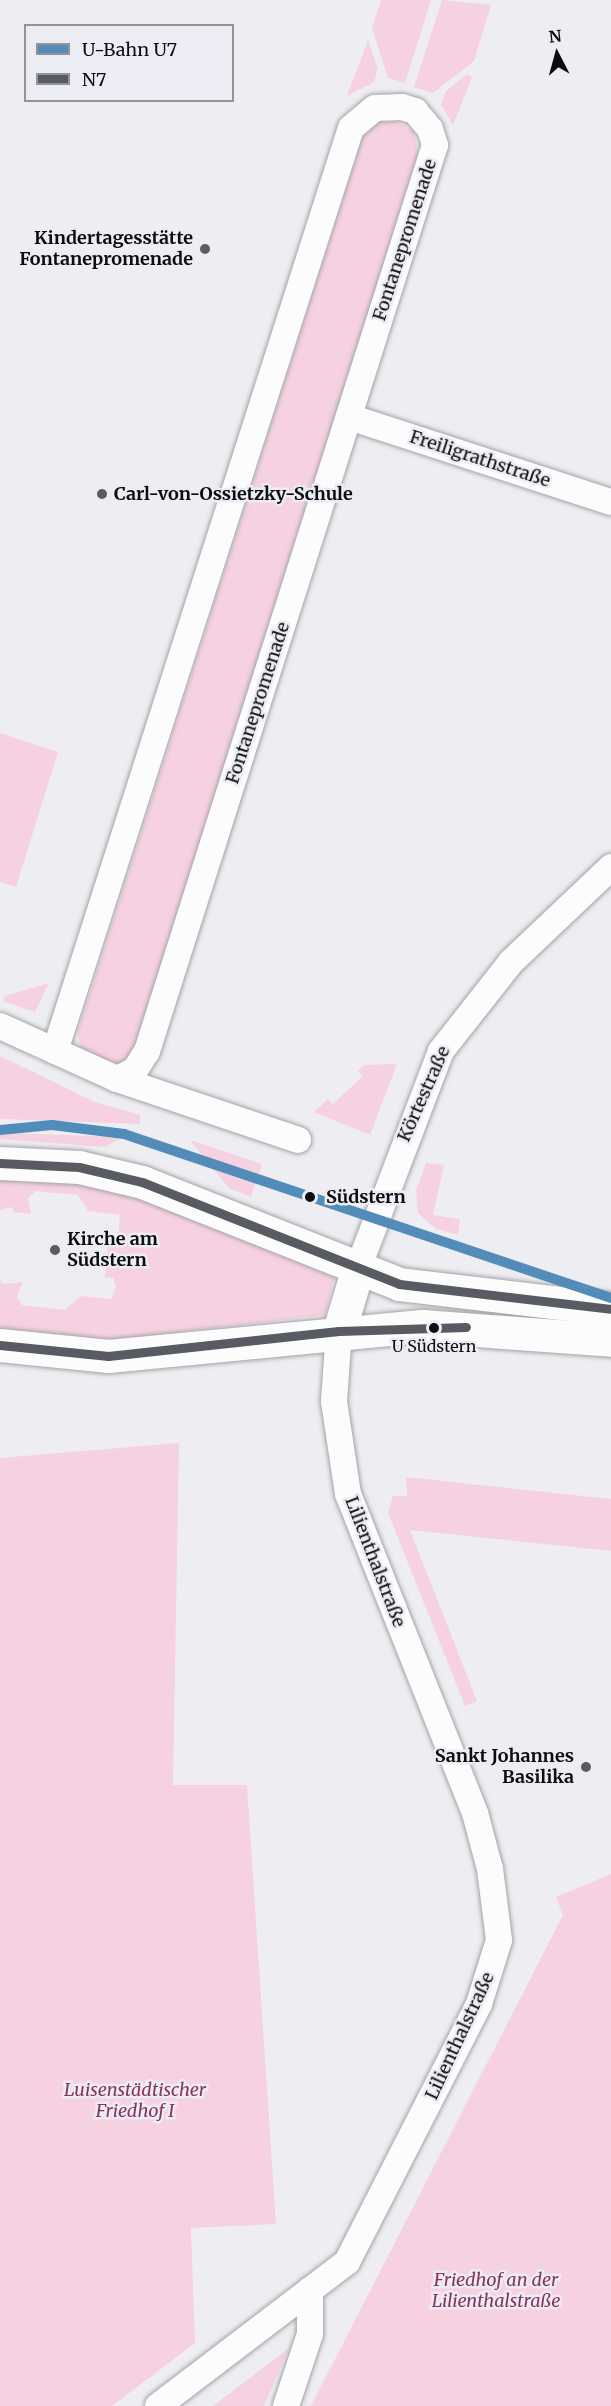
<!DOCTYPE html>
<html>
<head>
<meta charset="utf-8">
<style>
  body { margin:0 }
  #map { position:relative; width:611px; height:2406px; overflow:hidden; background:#eeeef2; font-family:Merriweather,serif }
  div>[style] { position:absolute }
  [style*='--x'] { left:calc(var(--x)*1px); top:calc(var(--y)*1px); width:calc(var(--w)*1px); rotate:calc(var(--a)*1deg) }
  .green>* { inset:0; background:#f6d1e2 }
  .roads { filter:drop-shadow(0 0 2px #a4a4a8) drop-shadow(0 0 2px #a4a4a8) }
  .minor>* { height:26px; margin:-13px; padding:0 13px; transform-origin:13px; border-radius:13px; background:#fcfcfd }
  .major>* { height:33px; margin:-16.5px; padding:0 16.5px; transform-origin:16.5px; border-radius:16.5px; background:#fcfcfd }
  .bus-1>* { height:9px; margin:-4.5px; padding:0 4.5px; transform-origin:4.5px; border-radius:4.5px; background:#595b62 }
  .metro-1>* { height:10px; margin:-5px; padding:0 5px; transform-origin:5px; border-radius:5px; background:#528dba }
  .dots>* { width:16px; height:16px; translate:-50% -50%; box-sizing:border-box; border:3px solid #ececf4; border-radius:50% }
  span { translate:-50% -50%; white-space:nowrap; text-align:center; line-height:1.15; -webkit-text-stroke:5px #ececf4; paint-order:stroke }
  .bus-label { font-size:16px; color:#0d0d0f }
  .poi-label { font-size:18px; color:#0d0d0f; font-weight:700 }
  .right { translate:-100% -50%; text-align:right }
  .left { translate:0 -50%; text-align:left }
  .street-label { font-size:18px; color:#0d0d0f }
  .stop-label { font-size:18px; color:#0d0d0f; font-weight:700 }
  .park-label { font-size:18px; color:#8b325e; font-style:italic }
  .legend { position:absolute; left:24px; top:24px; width:210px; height:78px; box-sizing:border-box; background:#ececf4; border:2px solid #939398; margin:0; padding:8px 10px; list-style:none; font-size:18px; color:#0d0d0f }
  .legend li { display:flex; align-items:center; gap:12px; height:30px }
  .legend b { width:30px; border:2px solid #939398 }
  .north { position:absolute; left:527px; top:24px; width:60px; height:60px; -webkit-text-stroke:4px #ececf4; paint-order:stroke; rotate:354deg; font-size:16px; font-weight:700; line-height:24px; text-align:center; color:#0d0d0f }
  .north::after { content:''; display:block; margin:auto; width:21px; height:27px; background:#0d0d0f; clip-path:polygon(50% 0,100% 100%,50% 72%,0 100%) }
</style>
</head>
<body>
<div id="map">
  <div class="green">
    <div style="clip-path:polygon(381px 0,431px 0,405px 83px,388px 78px,372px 28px)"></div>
    <div style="clip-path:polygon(442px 0,491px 5px,474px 61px,433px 93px,414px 87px)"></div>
    <div style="clip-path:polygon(368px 40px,378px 68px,374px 82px,347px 96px)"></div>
    <div style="clip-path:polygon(467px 74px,472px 77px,453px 125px,441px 104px,446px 91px)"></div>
    <div style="clip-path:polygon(391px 119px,414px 131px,418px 155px,134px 1049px,126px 1061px,111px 1066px,80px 1048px,78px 1031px,363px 136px,377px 122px)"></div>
    <div style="clip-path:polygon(0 733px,58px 752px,16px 887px,0 882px)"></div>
    <div style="clip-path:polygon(49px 983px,35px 1012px,3px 1001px,5px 996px)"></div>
    <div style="clip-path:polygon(0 1056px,95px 1102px,140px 1115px,140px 1124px,0 1119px)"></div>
    <div style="clip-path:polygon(397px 1064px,370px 1135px,314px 1112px,328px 1099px,333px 1104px,363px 1076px,358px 1071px,364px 1065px)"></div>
    <div style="clip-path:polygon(0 1134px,9px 1133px,123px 1137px,105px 1147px,0 1139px)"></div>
    <div style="clip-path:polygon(190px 1140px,262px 1164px,251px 1197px,229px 1188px)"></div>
    <div style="clip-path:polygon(426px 1163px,444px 1165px,433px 1215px,460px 1219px,458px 1235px,436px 1229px,418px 1213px,416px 1190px)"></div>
    <div style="clip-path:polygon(0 1178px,70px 1181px,135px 1196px,243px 1238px,334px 1278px,325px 1315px,102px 1341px,0 1332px,0 1279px,2px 1284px,23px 1282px,17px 1296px,22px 1305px,65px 1310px,81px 1296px,111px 1299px,116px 1287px,113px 1278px,105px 1277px,109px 1235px,118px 1236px,120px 1215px,88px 1211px,78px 1195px,35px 1191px,28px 1199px,31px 1214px,13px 1212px,13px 1207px,0 1210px)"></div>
    <div style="clip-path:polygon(179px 1443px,173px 1785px,247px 1785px,276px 2224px,191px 2228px,195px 2343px,112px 2406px,0 2406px,0 1458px)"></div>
    <div style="clip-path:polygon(406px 1477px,611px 1499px,611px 1551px,410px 1530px,477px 1701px,465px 1706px,388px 1513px,393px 1496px,407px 1496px)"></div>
    <div style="clip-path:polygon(611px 1874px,611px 2406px,311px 2406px,563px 1915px,556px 1897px)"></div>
    <div style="clip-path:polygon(289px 2348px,264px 2406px,213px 2406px)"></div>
  </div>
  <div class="roads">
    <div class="minor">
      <div style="--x:349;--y:417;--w:275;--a:18"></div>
      <div style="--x:0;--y:1026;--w:128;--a:24.4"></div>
      <div style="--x:117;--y:1079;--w:191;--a:18.6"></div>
      <div style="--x:55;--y:1051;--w:969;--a:-72.22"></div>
      <div style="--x:351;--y:128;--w:31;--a:-40"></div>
      <div style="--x:375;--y:108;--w:27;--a:-2"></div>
      <div style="--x:402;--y:107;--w:14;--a:17"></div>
      <div style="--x:415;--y:111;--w:23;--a:50"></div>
      <div style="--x:430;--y:129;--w:17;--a:73"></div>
      <div style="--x:435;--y:145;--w:951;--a:107.63"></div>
      <div style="--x:147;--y:1051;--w:22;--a:122"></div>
      <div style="--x:135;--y:1070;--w:20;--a:153"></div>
      <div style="--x:357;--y:1271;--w:235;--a:-69.1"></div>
      <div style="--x:441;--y:1051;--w:113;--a:-51.8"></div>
      <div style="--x:511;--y:962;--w:138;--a:-43.5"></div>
      <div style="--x:158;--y:2406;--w:238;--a:-37.3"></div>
      <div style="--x:347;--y:2262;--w:290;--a:-62.9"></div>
      <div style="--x:479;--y:2004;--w:67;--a:-72.6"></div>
      <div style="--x:499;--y:1940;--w:72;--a:-97.2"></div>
      <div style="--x:490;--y:1869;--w:58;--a:-105"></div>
      <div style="--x:475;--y:1813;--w:343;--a:-111.7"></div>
      <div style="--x:348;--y:1494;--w:94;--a:-98.6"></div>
      <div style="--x:334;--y:1401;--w:70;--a:-85.9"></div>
      <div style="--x:286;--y:2406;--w:76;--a:-71.6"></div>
      <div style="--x:310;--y:2334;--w:44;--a:-90"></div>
    </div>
    <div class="major">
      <div style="--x:0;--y:1163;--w:79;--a:2.9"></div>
      <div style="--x:79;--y:1167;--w:65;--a:13.4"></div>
      <div style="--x:142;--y:1182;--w:277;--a:21.6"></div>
      <div style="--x:399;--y:1284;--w:213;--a:6.7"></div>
      <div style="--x:339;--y:1331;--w:63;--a:-73.3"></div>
      <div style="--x:0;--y:1345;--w:109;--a:5.8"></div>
      <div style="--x:108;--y:1356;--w:315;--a:-5.5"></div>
      <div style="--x:422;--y:1326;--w:190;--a:4.2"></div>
    </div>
  </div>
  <div class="bus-1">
    <div style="--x:0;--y:1163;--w:79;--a:2.9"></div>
    <div style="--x:79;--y:1167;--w:65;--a:13.4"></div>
    <div style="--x:142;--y:1182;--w:277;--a:21.6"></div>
    <div style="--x:399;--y:1284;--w:213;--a:6.7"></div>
    <div style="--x:0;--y:1345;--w:109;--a:5.8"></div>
    <div style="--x:108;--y:1356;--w:232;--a:-6.2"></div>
    <div style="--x:339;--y:1331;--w:127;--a:-1.8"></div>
  </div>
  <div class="metro-1">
    <div style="--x:0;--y:1130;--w:52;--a:-5.5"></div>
    <div style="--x:52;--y:1125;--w:73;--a:7.1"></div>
    <div style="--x:124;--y:1134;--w:514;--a:18.61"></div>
  </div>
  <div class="dots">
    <div style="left:205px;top:249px;background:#5c5c5e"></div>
    <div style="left:102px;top:494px;background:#5c5c5e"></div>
    <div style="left:310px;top:1197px;background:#0d0d0f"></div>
    <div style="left:55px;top:1250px;background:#5c5c5e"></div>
    <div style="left:434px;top:1328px;background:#0d0d0f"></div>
    <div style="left:586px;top:1767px;background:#5c5c5e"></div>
  </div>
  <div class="bus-label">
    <span style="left:434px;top:1346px">U Südstern</span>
  </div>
  <div class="poi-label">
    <span class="right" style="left:193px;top:249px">Kindertagesstätte<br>Fontanepromenade</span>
    <span class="left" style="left:114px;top:494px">Carl-von-Ossietzky-Schule</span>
    <span class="left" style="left:67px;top:1250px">Kirche am<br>Südstern</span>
    <span class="right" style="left:574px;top:1767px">Sankt Johannes<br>Basilika</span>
  </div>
  <div class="street-label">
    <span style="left:405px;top:240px;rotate:-72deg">Fontanepromenade</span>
    <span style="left:480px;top:459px;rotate:18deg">Freiligrathstraße</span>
    <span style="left:258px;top:703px;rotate:-72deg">Fontanepromenade</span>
    <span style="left:424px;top:1094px;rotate:-66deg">Körtestraße</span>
    <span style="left:375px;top:1562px;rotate:69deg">Lilienthalstraße</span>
    <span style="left:460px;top:2036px;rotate:-65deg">Lilienthalstraße</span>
  </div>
  <div class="stop-label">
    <span class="left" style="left:326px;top:1197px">Südstern</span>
  </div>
  <div class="park-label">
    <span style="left:135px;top:2101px">Luisenstädtischer<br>Friedhof I</span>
    <span style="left:496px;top:2291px">Friedhof an der<br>Lilienthalstraße</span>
  </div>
  <ul class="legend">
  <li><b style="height:8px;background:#528dba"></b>U-Bahn U7</li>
  <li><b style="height:8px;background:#595b62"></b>N7</li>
  </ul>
  <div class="north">N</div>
</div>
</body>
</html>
